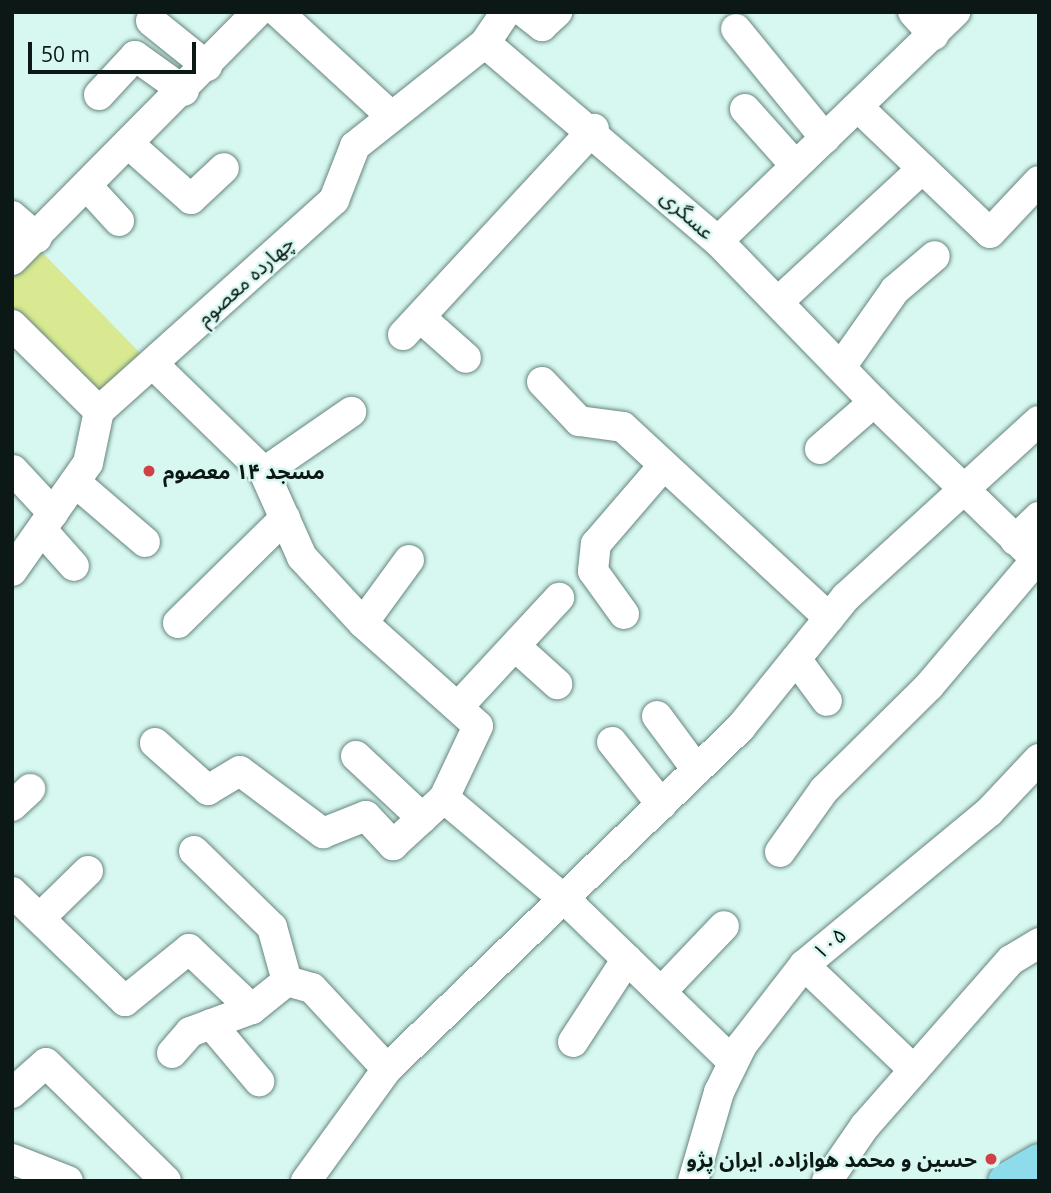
<!DOCTYPE html>
<html>
<head>
<meta charset="utf-8">
<style>
  body { margin:0 }
  #map { position:relative; width:1051px; height:1193px; overflow:hidden; background:#d7f8f1; font-family:"Open Sans","Noto Sans Arabic",sans-serif }
  div>[style] { position:absolute }
  [style*='--x'] { left:calc(var(--x)*1px); top:calc(var(--y)*1px); width:calc(var(--w)*1px); rotate:calc(var(--a)*1deg) }
  .green>* { inset:0; background:#d8e991 }
  .roads { filter:drop-shadow(0 0 2px #67857f) drop-shadow(0 0 2px #67857f) }
  .minor>* { height:30px; margin:-15px; padding:0 15px; transform-origin:15px; border-radius:15px; background:#fff }
  .major>* { height:37px; margin:-18.5px; padding:0 18.5px; transform-origin:18.5px; border-radius:18.5px; background:#8edceb }
  .dots>* { width:19px; height:19px; translate:-50% -50%; box-sizing:border-box; border:4px solid #d7f8f1; border-radius:50% }
  span { translate:-50% -50%; white-space:nowrap; text-align:center; line-height:1.15; -webkit-text-stroke:5px #d7f8f1; paint-order:stroke }
  .street-label { font-size:21px; color:#0c1815 }
  .poi-label { font-size:21px; color:#0c1815; font-weight:700 }
  .left { translate:0 -50%; text-align:left }
  .right { translate:-100% -50%; text-align:right }
  .frame { position:absolute; inset:0; border:14px solid #0c1815; pointer-events:none }
  .scale { position:absolute; left:28px; top:42px; width:168px; height:32px; box-sizing:border-box; border:4px solid #0c1815; border-top:0; padding-left:9px; font-size:21px; line-height:24px; white-space:nowrap; color:#0c1815; -webkit-text-stroke:5px #d7f8f1; paint-order:stroke }
</style>
</head>
<body>
<div id="map">
  <div class="green">
    <div style="clip-path:polygon(39px 249px,145px 358px,99px 398px,12px 312px,12px 275px)"></div>
  </div>
  <div class="roads">
    <div class="minor">
      <div style="--x:278;--y:12;--w:151;--a:42.6"></div>
      <div style="--x:524;--y:12;--w:23;--a:38"></div>
      <div style="--x:542;--y:26;--w:21;--a:-43"></div>
      <div style="--x:913;--y:12;--w:31;--a:48"></div>
      <div style="--x:151;--y:21;--w:72;--a:38.8"></div>
      <div style="--x:736;--y:29;--w:141;--a:50.8"></div>
      <div style="--x:485;--y:43;--w:306;--a:40.4"></div>
      <div style="--x:718;--y:241;--w:224;--a:45.9"></div>
      <div style="--x:99;--y:95;--w:53;--a:-47.3"></div>
      <div style="--x:135;--y:56;--w:60;--a:35.5"></div>
      <div style="--x:858;--y:107;--w:182;--a:43.7"></div>
      <div style="--x:990;--y:233;--w:71;--a:-46.7"></div>
      <div style="--x:745;--y:109;--w:76;--a:48.2"></div>
      <div style="--x:131;--y:146;--w:80;--a:41.5"></div>
      <div style="--x:191;--y:199;--w:45;--a:-43.2"></div>
      <div style="--x:88;--y:187;--w:46;--a:47.6"></div>
      <div style="--x:12;--y:216;--w:33;--a:41"></div>
      <div style="--x:718;--y:241;--w:330;--a:-44"></div>
      <div style="--x:12;--y:260;--w:349;--a:-45.3"></div>
      <div style="--x:779;--y:301;--w:195;--a:-42.7"></div>
      <div style="--x:421;--y:318;--w:60;--a:41.6"></div>
      <div style="--x:12;--y:325;--w:122;--a:44.7"></div>
      <div style="--x:403;--y:335;--w:281;--a:-47.2"></div>
      <div style="--x:153;--y:364;--w:155;--a:44.2"></div>
      <div style="--x:264;--y:472;--w:93;--a:65.9"></div>
      <div style="--x:302;--y:557;--w:90;--a:47.3"></div>
      <div style="--x:363;--y:623;--w:154;--a:41.8"></div>
      <div style="--x:478;--y:726;--w:80;--a:115.3"></div>
      <div style="--x:444;--y:798;--w:170;--a:40.2"></div>
      <div style="--x:574;--y:908;--w:221;--a:44.1"></div>
      <div style="--x:843;--y:364;--w:90;--a:-54.9"></div>
      <div style="--x:895;--y:290;--w:52;--a:-40.4"></div>
      <div style="--x:542;--y:382;--w:54;--a:46.5"></div>
      <div style="--x:579;--y:421;--w:44;--a:7.8"></div>
      <div style="--x:623;--y:427;--w:281;--a:42.8"></div>
      <div style="--x:820;--y:449;--w:72;--a:-41"></div>
      <div style="--x:874;--y:402;--w:230;--a:44.1"></div>
      <div style="--x:13;--y:470;--w:59;--a:47.1"></div>
      <div style="--x:264;--y:472;--w:106;--a:-34.6"></div>
      <div style="--x:75;--y:482;--w:92;--a:40.6"></div>
      <div style="--x:42;--y:530;--w:48;--a:48.4"></div>
      <div style="--x:1015;--y:540;--w:33;--a:-44"></div>
      <div style="--x:12;--y:571;--w:132;--a:-54.9"></div>
      <div style="--x:88;--y:463;--w:53;--a:-78.1"></div>
      <div style="--x:99;--y:411;--w:316;--a:-41.9"></div>
      <div style="--x:334;--y:200;--w:58;--a:-68.7"></div>
      <div style="--x:355;--y:146;--w:166;--a:-38.4"></div>
      <div style="--x:485;--y:43;--w:37;--a:-56"></div>
      <div style="--x:624;--y:614;--w:53;--a:-125.8"></div>
      <div style="--x:593;--y:571;--w:27;--a:-84"></div>
      <div style="--x:596;--y:544;--w:103;--a:-49.3"></div>
      <div style="--x:178;--y:623;--w:150;--a:-44.5"></div>
      <div style="--x:363;--y:623;--w:78;--a:-53.9"></div>
      <div style="--x:515;--y:646;--w:57;--a:42.1"></div>
      <div style="--x:796;--y:659;--w:52;--a:53.6"></div>
      <div style="--x:458;--y:707;--w:149;--a:-47.2"></div>
      <div style="--x:657;--y:716;--w:67;--a:53.5"></div>
      <div style="--x:612;--y:742;--w:80;--a:51.6"></div>
      <div style="--x:155;--y:743;--w:71;--a:41.6"></div>
      <div style="--x:208;--y:790;--w:37;--a:-31"></div>
      <div style="--x:240;--y:771;--w:104;--a:36.8"></div>
      <div style="--x:323;--y:833;--w:46;--a:-21.6"></div>
      <div style="--x:366;--y:816;--w:40;--a:47"></div>
      <div style="--x:393;--y:845;--w:69;--a:-42.7"></div>
      <div style="--x:356;--y:756;--w:91;--a:43.2"></div>
      <div style="--x:12;--y:806;--w:25;--a:-43"></div>
      <div style="--x:194;--y:851;--w:109;--a:44.3"></div>
      <div style="--x:272;--y:927;--w:56;--a:74.5"></div>
      <div style="--x:780;--y:852;--w:76;--a:-54.6"></div>
      <div style="--x:824;--y:790;--w:148;--a:-44.7"></div>
      <div style="--x:929;--y:686;--w:165;--a:-49.7"></div>
      <div style="--x:12;--y:892;--w:157;--a:44"></div>
      <div style="--x:125;--y:1001;--w:82;--a:-39.1"></div>
      <div style="--x:189;--y:949;--w:87;--a:43.6"></div>
      <div style="--x:252;--y:1009;--w:45;--a:-38.7"></div>
      <div style="--x:287;--y:981;--w:26;--a:16"></div>
      <div style="--x:312;--y:988;--w:110;--a:47.2"></div>
      <div style="--x:43;--y:915;--w:63;--a:-44.4"></div>
      <div style="--x:804;--y:965;--w:152;--a:43.7"></div>
      <div style="--x:661;--y:992;--w:91;--a:-46.3"></div>
      <div style="--x:211;--y:1024;--w:75;--a:49.9"></div>
      <div style="--x:573;--y:1042;--w:99;--a:-57"></div>
      <div style="--x:172;--y:1053;--w:28;--a:-49"></div>
      <div style="--x:190;--y:1032;--w:66;--a:-20.4"></div>
      <div style="--x:12;--y:1093;--w:45;--a:-41.4"></div>
      <div style="--x:46;--y:1063;--w:168;--a:44.5"></div>
      <div style="--x:12;--y:1159;--w:60;--a:21.4"></div>
      <div style="--x:306;--y:1181;--w:138;--a:-54.1"></div>
      <div style="--x:387;--y:1069;--w:492;--a:-44"></div>
      <div style="--x:741;--y:727;--w:167;--a:-51.1"></div>
      <div style="--x:846;--y:597;--w:261;--a:-42.4"></div>
      <div style="--x:693;--y:1181;--w:93;--a:-73.7"></div>
      <div style="--x:719;--y:1092;--w:52;--a:-63.9"></div>
      <div style="--x:742;--y:1045;--w:101;--a:-52.2"></div>
      <div style="--x:804;--y:965;--w:240;--a:-39.6"></div>
      <div style="--x:989;--y:812;--w:73;--a:-46.7"></div>
      <div style="--x:827;--y:1181;--w:67;--a:-55.4"></div>
      <div style="--x:865;--y:1126;--w:221;--a:-48.7"></div>
      <div style="--x:1011;--y:960;--w:33;--a:-31"></div>
    </div>
    <div class="major">
      <div style="--x:1006;--y:1181;--w:38;--a:-30"></div>
    </div>
  </div>
  <div class="dots">
    <div style="left:149px;top:471px;background:#d04046"></div>
    <div style="left:991px;top:1159px;background:#d04046"></div>
  </div>
  <div class="street-label">
    <span style="left:688px;top:214px;rotate:42deg">عسگری</span>
    <span style="left:245px;top:280px;rotate:-42deg">چهارده معصوم</span>
    <span style="left:829px;top:943px;rotate:-41deg">۱۰۵</span>
  </div>
  <div class="poi-label">
    <span class="left" style="left:163px;top:471px">مسجد ۱۴ معصوم</span>
    <span class="right" style="left:977px;top:1159px">حسین و محمد هوازاده. ایران پژو</span>
  </div>
  <div class="frame"></div>
  <div class="scale">50 m</div>
</div>
</body>
</html>
